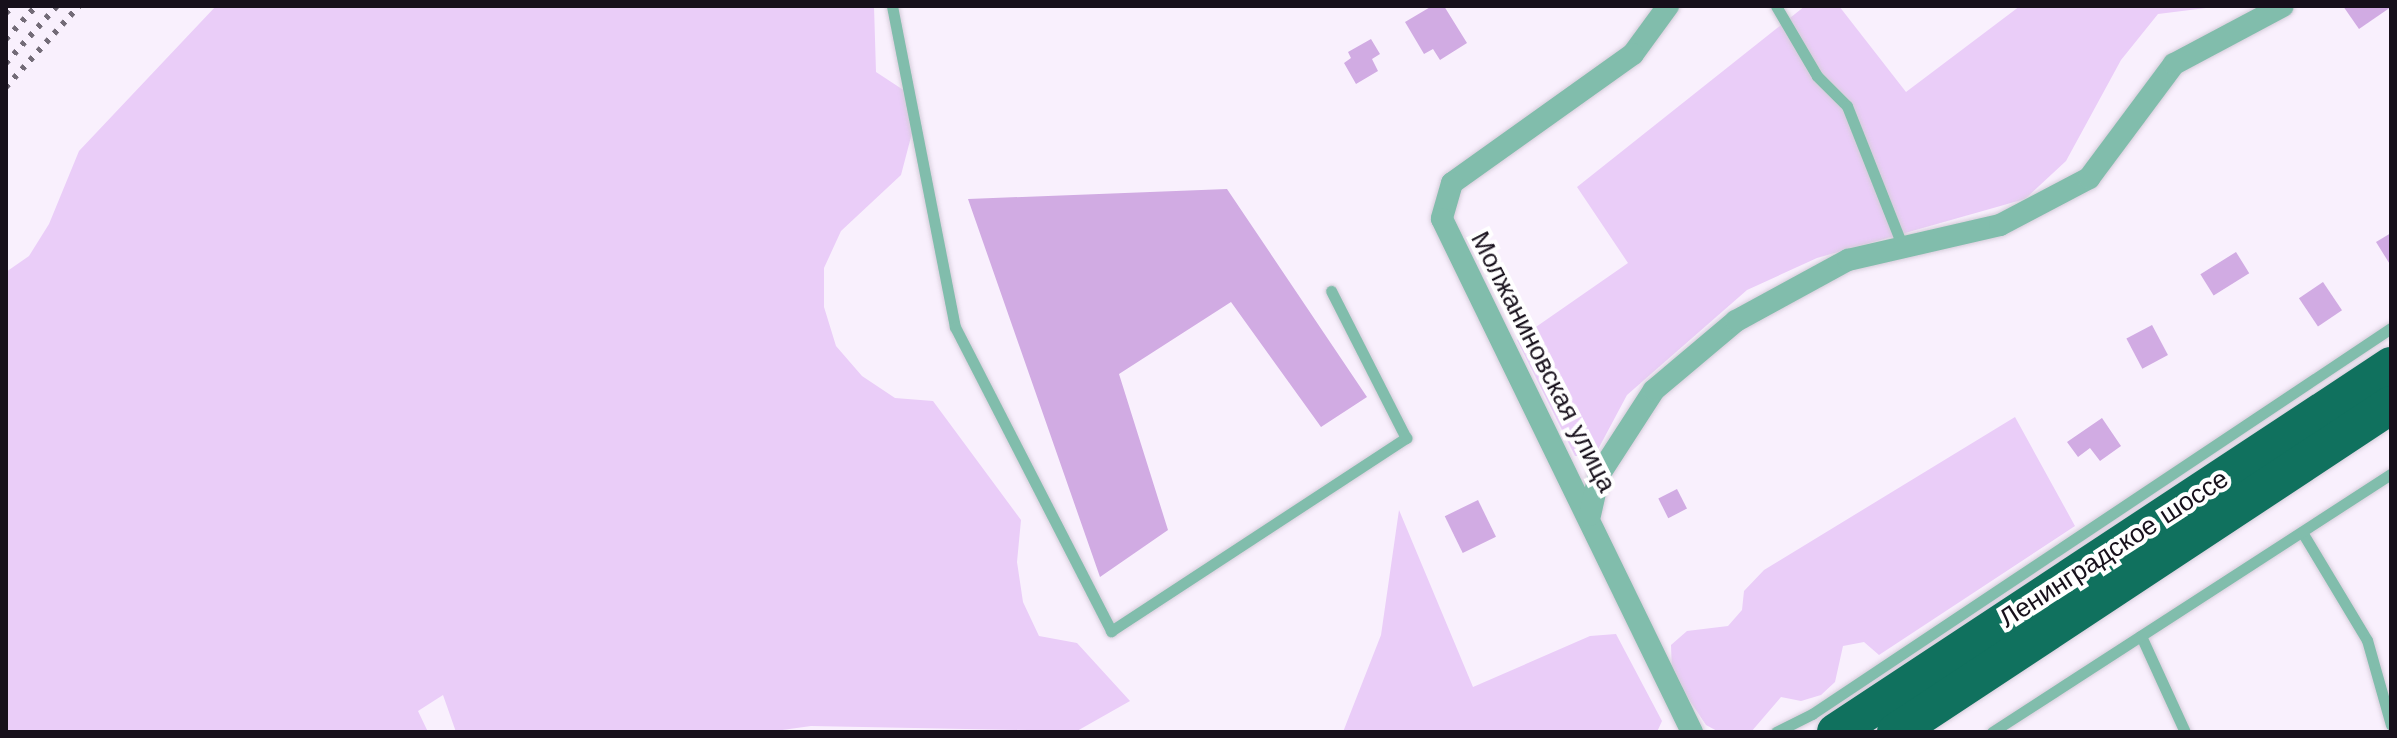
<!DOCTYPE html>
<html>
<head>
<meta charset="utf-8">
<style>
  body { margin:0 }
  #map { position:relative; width:2397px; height:738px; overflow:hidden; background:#f9f0fd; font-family:"Work Sans",sans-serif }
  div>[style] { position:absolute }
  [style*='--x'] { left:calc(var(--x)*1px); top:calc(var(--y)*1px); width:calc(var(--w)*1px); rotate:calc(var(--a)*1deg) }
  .green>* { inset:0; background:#eacdf8 }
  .building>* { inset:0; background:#d1abe3; transform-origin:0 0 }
  .roads { filter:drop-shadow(0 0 2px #d5ccd9) drop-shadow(0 0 2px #d5ccd9) }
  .lane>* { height:11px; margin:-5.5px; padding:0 5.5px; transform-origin:5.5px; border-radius:5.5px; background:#81bdac }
  .street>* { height:22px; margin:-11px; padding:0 11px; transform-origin:11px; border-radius:11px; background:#81bdac }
  .highway>* { height:38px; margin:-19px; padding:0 19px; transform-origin:19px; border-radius:19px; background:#10715e }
  .rail>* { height:6px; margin-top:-3px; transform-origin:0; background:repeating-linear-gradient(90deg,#736b77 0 4px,transparent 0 12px) }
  span { translate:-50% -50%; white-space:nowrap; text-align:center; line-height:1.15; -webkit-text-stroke:8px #fff; paint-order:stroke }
  .street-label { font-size:26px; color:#17101b }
  .frame { position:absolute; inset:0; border:8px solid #17101b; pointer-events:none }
</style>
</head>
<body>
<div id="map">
  <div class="green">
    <div style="clip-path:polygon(216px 6px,874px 6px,876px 72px,908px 93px,912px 133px,901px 175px,841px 231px,824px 268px,824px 307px,836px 346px,862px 376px,895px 398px,933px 401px,1021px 520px,1017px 562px,1023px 602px,1039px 636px,1077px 643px,1130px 701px,1077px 731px,811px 726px,768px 732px,456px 732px,443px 695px,418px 711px,428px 732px,6px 732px,6px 272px,29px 256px,49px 224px,79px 151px)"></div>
    <div style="clip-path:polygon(1805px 6px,1839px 6px,1906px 92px,2020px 6px,2222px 6px,2158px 14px,2121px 60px,2066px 161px,2025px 199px,1817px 258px,1747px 290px,1627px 395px,1595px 455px,1575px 456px,1517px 340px,1628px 263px,1577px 187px)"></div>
    <div style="clip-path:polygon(2015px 417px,2075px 526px,1879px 655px,1864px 642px,1843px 646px,1835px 682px,1821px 695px,1801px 701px,1781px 697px,1751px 732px,1719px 732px,1706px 725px,1672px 674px,1671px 645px,1687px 631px,1728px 626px,1742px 610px,1744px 591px,1764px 570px)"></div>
    <div style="clip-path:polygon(1399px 510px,1473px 687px,1590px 636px,1616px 634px,1662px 721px,1657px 732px,1343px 732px,1381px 635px)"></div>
  </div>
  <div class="building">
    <div style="clip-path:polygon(1432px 6px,1444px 6px,1467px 43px,1440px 60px,1433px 49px,1424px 54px,1405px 22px)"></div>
    <div style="clip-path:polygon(2343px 6px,2391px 6px,2391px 7px,2359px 29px)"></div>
    <div style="clip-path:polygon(1371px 39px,1380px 54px,1372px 59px,1378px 71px,1356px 84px,1344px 63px,1351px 58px,1348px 52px)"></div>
    <div style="clip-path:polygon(1227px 189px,1367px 397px,1321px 427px,1231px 302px,1119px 374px,1168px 530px,1100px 577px,968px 199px)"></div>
    <div style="clip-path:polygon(2391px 233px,2391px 266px,2376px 242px)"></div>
    <div style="left:2236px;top:252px;width:25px;height:42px;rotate:58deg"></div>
    <div style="left:2323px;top:282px;width:34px;height:29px;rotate:56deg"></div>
    <div style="left:2152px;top:325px;width:34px;height:29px;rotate:62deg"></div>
    <div style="clip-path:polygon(2102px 418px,2121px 446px,2100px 461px,2090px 448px,2078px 457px,2067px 442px)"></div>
    <div style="left:1677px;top:489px;width:22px;height:21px;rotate:63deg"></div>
    <div style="left:1478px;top:500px;width:41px;height:37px;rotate:64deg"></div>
  </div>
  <div class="roads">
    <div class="lane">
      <div style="--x:892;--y:6;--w:327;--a:78.9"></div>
      <div style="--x:955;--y:327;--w:342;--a:62.8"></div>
      <div style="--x:1111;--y:631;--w:353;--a:-33.2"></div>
      <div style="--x:1406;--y:438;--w:165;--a:-117"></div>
      <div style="--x:1776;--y:6;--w:81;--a:59.6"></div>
      <div style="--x:1817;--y:76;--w:42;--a:45"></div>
      <div style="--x:1847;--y:106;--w:155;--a:68.4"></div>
      <div style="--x:2302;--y:532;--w:126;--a:59"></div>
      <div style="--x:2367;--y:640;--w:88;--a:74.2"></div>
      <div style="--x:2141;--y:636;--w:106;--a:65.4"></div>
      <div style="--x:1776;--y:732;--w:40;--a:-26.6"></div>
      <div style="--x:1812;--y:714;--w:696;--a:-33.69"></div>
      <div style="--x:1992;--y:732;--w:475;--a:-32.9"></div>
    </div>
    <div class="street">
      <div style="--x:1668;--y:6;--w:59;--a:126.1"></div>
      <div style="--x:1633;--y:54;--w:222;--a:144.5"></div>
      <div style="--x:1452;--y:183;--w:37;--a:106"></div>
      <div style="--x:1442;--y:219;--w:571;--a:64.02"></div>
      <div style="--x:1590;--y:515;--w:41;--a:-77.3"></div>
      <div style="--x:1599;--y:475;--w:101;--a:-57.1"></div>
      <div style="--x:1654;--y:390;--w:107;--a:-40.1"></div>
      <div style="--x:1736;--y:321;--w:128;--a:-28.6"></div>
      <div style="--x:1848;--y:260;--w:156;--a:-13"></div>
      <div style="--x:2000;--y:225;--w:101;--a:-27.8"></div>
      <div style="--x:2089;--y:178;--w:142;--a:-53.3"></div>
      <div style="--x:2174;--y:64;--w:123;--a:-28"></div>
    </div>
    <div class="highway">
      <div style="--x:1836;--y:732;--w:665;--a:-33.4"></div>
      <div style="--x:1896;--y:732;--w:593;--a:-33.45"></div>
    </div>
  </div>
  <div class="rail">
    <div style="--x:6;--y:13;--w:10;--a:-45"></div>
    <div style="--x:6;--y:39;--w:45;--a:-47.7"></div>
    <div style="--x:6;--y:63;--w:76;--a:-48.2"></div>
    <div style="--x:6;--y:87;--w:109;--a:-48"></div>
  </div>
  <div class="street-label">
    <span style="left:1543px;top:362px;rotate:63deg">Молжаниновская улица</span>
    <span style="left:2114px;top:549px;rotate:-33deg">Ленинградское шоссе</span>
  </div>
  <div class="frame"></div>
</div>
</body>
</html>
